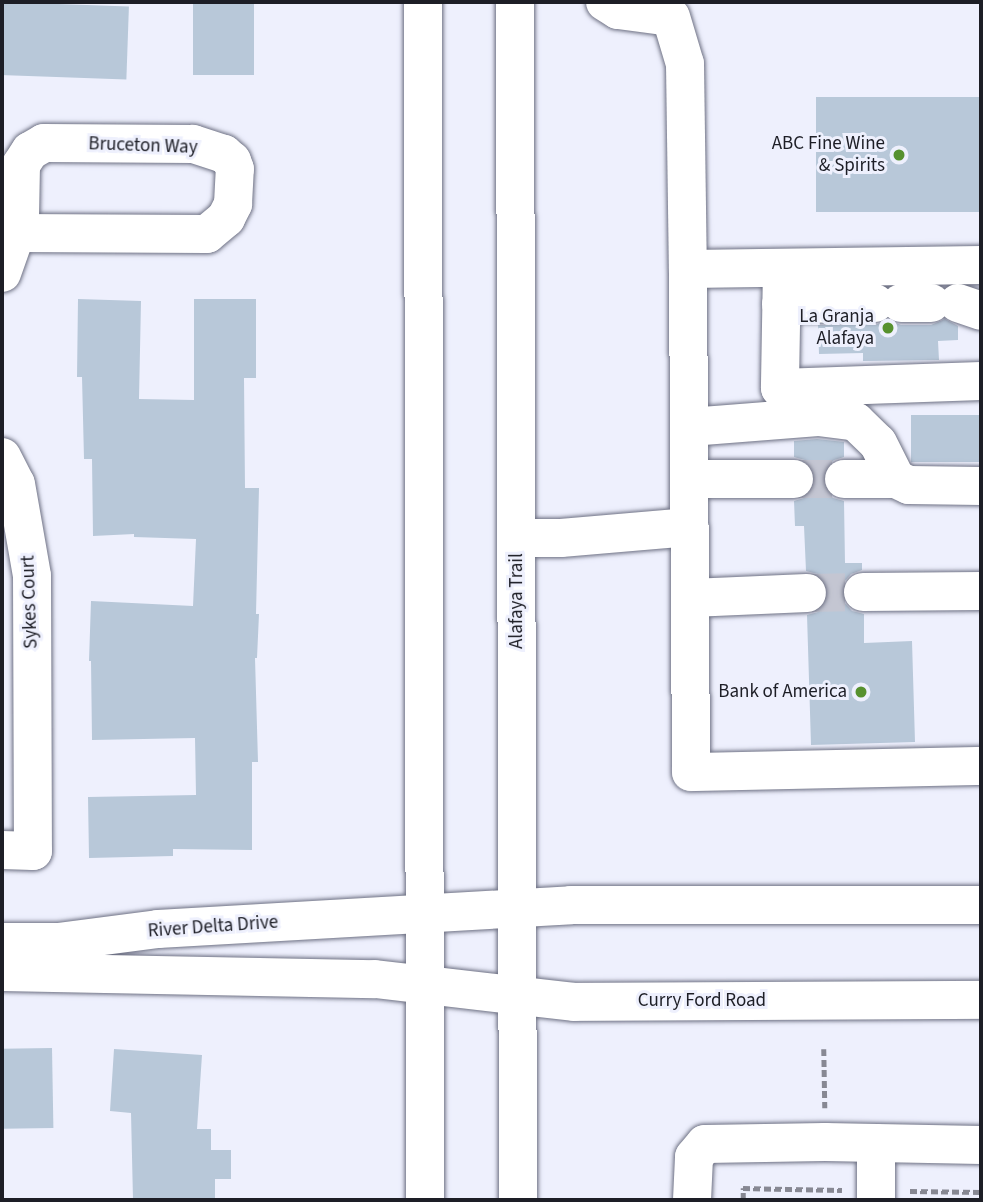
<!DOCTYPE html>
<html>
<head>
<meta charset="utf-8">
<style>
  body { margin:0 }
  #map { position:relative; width:983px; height:1202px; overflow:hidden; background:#eef0fd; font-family:"Source Sans 3",sans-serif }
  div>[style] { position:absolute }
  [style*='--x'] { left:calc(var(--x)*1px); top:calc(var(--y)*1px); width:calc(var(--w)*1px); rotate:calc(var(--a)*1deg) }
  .building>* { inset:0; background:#b8c8d9; transform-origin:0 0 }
  .minor-tunnel>* { height:38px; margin-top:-19px; transform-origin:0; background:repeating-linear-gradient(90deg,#c4c6d2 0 38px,transparent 0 57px) }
  .path>* { height:4.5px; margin-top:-2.25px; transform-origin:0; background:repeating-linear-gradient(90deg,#878893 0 7px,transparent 0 10.5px) }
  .roads { filter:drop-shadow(0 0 2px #6e7184) drop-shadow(0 0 2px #6e7184) }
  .minor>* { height:38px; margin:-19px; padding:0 19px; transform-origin:19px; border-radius:19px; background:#fff }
  .major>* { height:38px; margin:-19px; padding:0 19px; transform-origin:19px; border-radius:19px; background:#fff }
  .dots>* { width:19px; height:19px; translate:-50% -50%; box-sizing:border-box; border:4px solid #eef0fd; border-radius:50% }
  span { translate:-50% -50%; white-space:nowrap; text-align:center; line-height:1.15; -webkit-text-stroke:6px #eef0fd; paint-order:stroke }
  .poi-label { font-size:19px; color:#1d1e26 }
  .right { translate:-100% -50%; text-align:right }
  .street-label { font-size:19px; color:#1d1e26 }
  .frame { position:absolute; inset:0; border:4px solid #1d1e26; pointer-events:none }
</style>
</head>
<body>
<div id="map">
  <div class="building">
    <div style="left:2px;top:2px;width:127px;height:73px;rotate:2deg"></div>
    <div style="left:193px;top:2px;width:61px;height:73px"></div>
    <div style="left:816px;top:97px;width:165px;height:115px"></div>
    <div style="clip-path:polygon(78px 299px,141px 301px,139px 399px,194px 400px,194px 299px,256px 299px,256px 378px,244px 378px,245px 488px,259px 488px,256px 614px,259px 614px,257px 658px,255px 658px,258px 762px,252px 762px,252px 850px,173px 849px,173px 856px,89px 858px,88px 797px,196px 795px,195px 738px,92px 740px,91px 661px,89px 661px,91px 601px,193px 606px,196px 539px,134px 537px,134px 534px,93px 536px,92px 459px,84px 459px,82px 377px,77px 377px)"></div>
    <div style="clip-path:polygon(945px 319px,958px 326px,958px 340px,938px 341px,939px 360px,863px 361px,863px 353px,819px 354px,818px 325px,875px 325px,888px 320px,901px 325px,931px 325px)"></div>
    <div style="left:911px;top:415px;width:70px;height:47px"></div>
    <div style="clip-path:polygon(817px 439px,844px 442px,844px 457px,834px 460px,825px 468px,822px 480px,825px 489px,833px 498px,844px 501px,845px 563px,862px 563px,862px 570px,851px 574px,844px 582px,841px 592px,844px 602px,852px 611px,864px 614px,864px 643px,912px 641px,915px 742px,811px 745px,807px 615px,818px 612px,826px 604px,829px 591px,825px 581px,818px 574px,806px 571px,804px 526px,795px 526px,794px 501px,804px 498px,813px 490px,816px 478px,813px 468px,805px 460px,794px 457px,794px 441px)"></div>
    <div style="left:52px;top:1048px;width:80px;height:50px;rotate:89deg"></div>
    <div style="clip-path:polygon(114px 1049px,202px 1055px,197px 1129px,211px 1129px,211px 1150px,231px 1150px,231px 1179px,215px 1179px,215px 1200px,133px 1200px,131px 1113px,110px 1111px)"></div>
  </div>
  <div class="minor-tunnel">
    <div style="--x:794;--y:479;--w:50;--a:0"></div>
    <div style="--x:807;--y:593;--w:56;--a:-1"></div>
  </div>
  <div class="path">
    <div style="--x:824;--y:1049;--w:59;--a:89"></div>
    <div style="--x:910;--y:1191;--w:71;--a:0.8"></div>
    <div style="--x:743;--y:1200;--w:12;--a:-90"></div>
    <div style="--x:743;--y:1188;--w:99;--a:1.2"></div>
  </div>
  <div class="roads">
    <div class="minor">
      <div style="--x:605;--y:2;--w:15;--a:32"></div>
      <div style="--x:618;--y:10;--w:53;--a:7.5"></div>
      <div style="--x:671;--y:17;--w:49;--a:73.4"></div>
      <div style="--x:685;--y:64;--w:205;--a:89.2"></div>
      <div style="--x:981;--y:265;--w:293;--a:179.2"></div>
      <div style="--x:688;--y:269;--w:503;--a:89.66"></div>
      <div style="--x:691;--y:772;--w:290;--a:-1.2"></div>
      <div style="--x:782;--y:268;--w:120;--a:91"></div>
      <div style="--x:780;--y:388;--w:201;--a:-2"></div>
      <div style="--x:2;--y:273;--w:42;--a:-70.7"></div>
      <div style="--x:16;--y:233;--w:191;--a:0.3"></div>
      <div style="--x:207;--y:234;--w:25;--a:-40"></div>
      <div style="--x:226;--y:218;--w:16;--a:-63"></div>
      <div style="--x:233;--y:204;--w:35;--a:-87"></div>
      <div style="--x:235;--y:169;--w:9;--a:-111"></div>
      <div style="--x:232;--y:161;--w:11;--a:-139"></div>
      <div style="--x:224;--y:154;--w:33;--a:-162"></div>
      <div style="--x:193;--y:144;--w:149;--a:-179.6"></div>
      <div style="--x:44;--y:143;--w:16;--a:150"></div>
      <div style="--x:30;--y:151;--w:17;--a:123"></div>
      <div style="--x:21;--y:165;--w:52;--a:91.1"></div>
      <div style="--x:20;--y:217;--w:16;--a:104"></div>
      <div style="--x:901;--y:303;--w:30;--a:0"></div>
      <div style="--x:958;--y:303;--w:24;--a:19"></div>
      <div style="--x:781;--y:304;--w:94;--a:-0.6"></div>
      <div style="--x:690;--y:427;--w:128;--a:-4.5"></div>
      <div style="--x:818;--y:417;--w:38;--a:7"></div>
      <div style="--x:856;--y:422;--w:30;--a:44"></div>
      <div style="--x:878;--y:443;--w:40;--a:63.4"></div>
      <div style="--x:2;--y:457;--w:30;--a:63"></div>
      <div style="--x:16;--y:484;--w:93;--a:80.1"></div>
      <div style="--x:32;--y:576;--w:275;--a:89.8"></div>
      <div style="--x:33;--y:851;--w:31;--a:-178"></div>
      <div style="--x:690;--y:479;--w:104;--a:0"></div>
      <div style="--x:844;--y:479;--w:52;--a:0"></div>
      <div style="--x:896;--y:479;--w:14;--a:25"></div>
      <div style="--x:909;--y:485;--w:72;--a:0.8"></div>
      <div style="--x:516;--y:538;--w:45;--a:0"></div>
      <div style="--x:561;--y:538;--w:129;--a:-4.9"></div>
      <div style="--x:863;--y:592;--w:118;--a:-0.5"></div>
      <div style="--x:691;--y:598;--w:116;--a:-2.5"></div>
      <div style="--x:2;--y:942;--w:56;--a:0"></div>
      <div style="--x:58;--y:942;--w:101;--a:-7.4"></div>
      <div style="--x:158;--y:929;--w:414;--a:-3.3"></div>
      <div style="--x:571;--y:905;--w:410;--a:0"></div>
      <div style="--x:2;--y:972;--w:373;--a:1.1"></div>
      <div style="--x:375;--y:979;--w:200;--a:6.6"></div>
      <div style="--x:574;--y:1002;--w:407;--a:-0.3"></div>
      <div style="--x:692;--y:1200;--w:43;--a:-87.3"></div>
      <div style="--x:694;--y:1157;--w:17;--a:-50"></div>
      <div style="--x:705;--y:1144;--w:120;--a:-1"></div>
      <div style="--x:825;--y:1142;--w:156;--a:1.1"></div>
      <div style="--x:876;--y:1200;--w:57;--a:-90"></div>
    </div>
    <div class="major">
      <div style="--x:423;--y:2;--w:1198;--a:89.9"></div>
      <div style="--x:515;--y:2;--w:1198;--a:89.86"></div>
    </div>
  </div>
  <div class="dots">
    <div style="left:899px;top:155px;background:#57912f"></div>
    <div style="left:888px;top:328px;background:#57912f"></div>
    <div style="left:861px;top:692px;background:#57912f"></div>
  </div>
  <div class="poi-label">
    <span class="right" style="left:885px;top:155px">ABC Fine Wine<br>&amp; Spirits</span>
    <span class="right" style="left:874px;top:328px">La Granja<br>Alafaya</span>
    <span class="right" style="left:847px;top:692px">Bank of America</span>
  </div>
  <div class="street-label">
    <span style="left:143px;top:146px;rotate:2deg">Bruceton Way</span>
    <span style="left:517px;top:601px;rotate:-90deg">Alafaya Trail</span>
    <span style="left:30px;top:602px;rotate:-92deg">Sykes Court</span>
    <span style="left:213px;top:927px;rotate:-4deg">River Delta Drive</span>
    <span style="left:702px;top:1001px">Curry Ford Road</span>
  </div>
  <div class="frame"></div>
</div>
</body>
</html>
